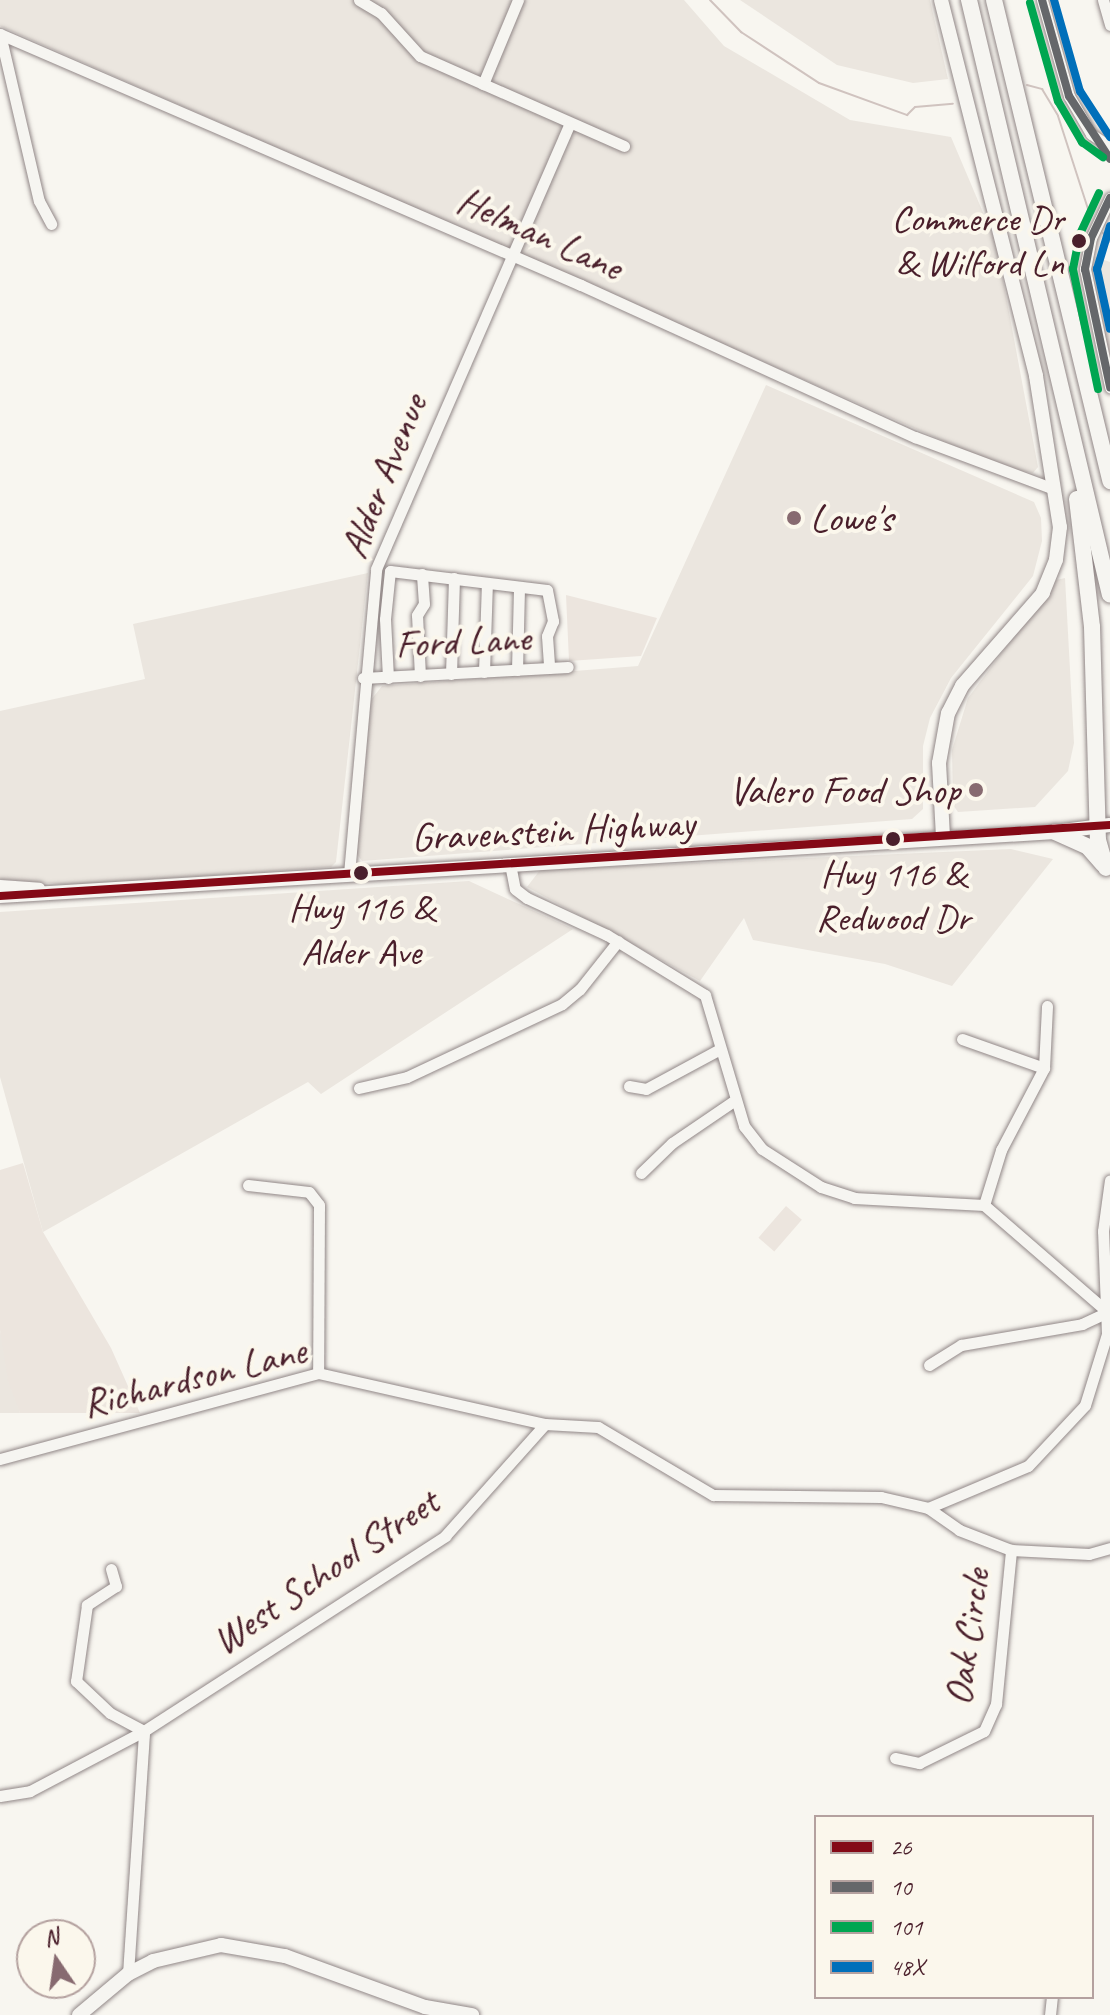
<!DOCTYPE html>
<html>
<head>
<meta charset="utf-8">
<style>
  body { margin:0 }
  #map { position:relative; width:1110px; height:2015px; overflow:hidden; background:#f8f6f0; font-family:Caveat,sans-serif }
  div>[style] { position:absolute }
  [style*='--x'] { left:calc(var(--x)*1px); top:calc(var(--y)*1px); width:calc(var(--w)*1px); rotate:calc(var(--a)*1deg) }
  .built>* { inset:0; background:#ebe6df }
  .green>* { inset:0; background:#ece5de; transform-origin:0 0 }
  .stream>* { height:2px; margin:-1px; padding:0 1px; transform-origin:1px; border-radius:1px; background:#d0c3bf }
  .roads { filter:drop-shadow(0 0 2px #918787) drop-shadow(0 0 2px #918787) }
  .minor>* { height:11px; margin:-5.5px; padding:0 5.5px; transform-origin:5.5px; border-radius:5.5px; background:#f6f5f1 }
  .major>* { height:14px; margin:-7px; padding:0 7px; transform-origin:7px; border-radius:7px; background:#f6f5f1 }
  .highway>* { height:16px; margin:-8px; padding:0 8px; transform-origin:8px; border-radius:8px; background:#f6f5f1 }
  .bus-1>* { height:8px; margin:-4px; padding:0 4px; transform-origin:4px; border-radius:4px; background:#840916 }
  .bus-2>* { height:8px; margin:-4px; padding:0 4px; transform-origin:4px; border-radius:4px; background:#65676a }
  .bus-3>* { height:8px; margin:-4px; padding:0 4px; transform-origin:4px; border-radius:4px; background:#00a651 }
  .bus-4>* { height:8px; margin:-4px; padding:0 4px; transform-origin:4px; border-radius:4px; background:#006fba }
  .dots>* { width:22px; height:22px; translate:-50% -50%; box-sizing:border-box; border:4px solid #fbf7ec; border-radius:50% }
  span { translate:-50% -50%; white-space:nowrap; text-align:center; line-height:1.15; -webkit-text-stroke:8px #fbf7ec; paint-order:stroke }
  .bus-label { font-size:38px; color:#4a1f2b }
  .right { translate:-100% -50%; text-align:right }
  .street-label { font-size:40px; color:#4a1f2b }
  .poi-label { font-size:40px; color:#4a1f2b }
  .left { translate:0 -50%; text-align:left }
  .legend { position:absolute; left:814px; top:1815px; width:280px; height:184px; box-sizing:border-box; background:#fbf7ec; border:2px solid #b4a19f; margin:0; padding:10px 14px; list-style:none; font-size:24px; color:#4a1f2b }
  .legend li { display:flex; align-items:center; gap:16px; height:40px }
  .legend b { width:40px; border:2px solid #b4a19f }
  .north { position:absolute; left:16px; top:1919px; width:80px; height:80px; box-sizing:border-box; background:#fbf7ec; border:2px solid #b4a19f; border-radius:50%; rotate:347deg; font-size:22px; font-weight:700; line-height:32px; text-align:center; color:#4a1f2b }
  .north::after { content:''; display:block; margin:auto; width:28px; height:36px; background:#876a70; clip-path:polygon(50% 0,100% 100%,50% 72%,0 100%) }
</style>
</head>
<body>
<div id="map">
  <div class="built">
    <div style="clip-path:polygon(0 0,684px 0,724px 46px,850px 120px,951px 137px,996px 243px,1038px 467px,1033px 473px,1005px 468px,0 26px)"></div>
    <div style="clip-path:polygon(740px 0,930px 0,948px 79px,913px 83px,837px 65px)"></div>
    <div style="clip-path:polygon(1087px 254px,1110px 262px,1110px 355px,1091px 286px)"></div>
    <div style="clip-path:polygon(766px 385px,1034px 502px,1041px 518px,1042px 541px,1033px 576px,951px 678px,930px 718px,923px 746px,923px 809px,912px 819px,362px 861px,356px 853px,371px 700px,382px 686px,638px 666px)"></div>
    <div style="clip-path:polygon(368px 573px,336px 862px,331px 867px,73px 885px,0 879px,0 711px,145px 679px,133px 624px)"></div>
    <div style="clip-path:polygon(1065px 578px,1074px 743px,1068px 771px,1035px 807px,958px 812px,953px 805px,952px 750px,968px 698px,1056px 580px)"></div>
    <div style="clip-path:polygon(1011px 849px,1053px 859px,952px 986px,885px 964px,753px 940px,744px 918px,700px 981px,527px 887px,540px 870px)"></div>
    <div style="clip-path:polygon(469px 881px,573px 929px,321px 1094px,308px 1082px,43px 1232px,0 1077px,0 912px)"></div>
    <div style="clip-path:polygon(0 1330px,20px 1413px,0 1413px)"></div>
  </div>
  <div class="green">
    <div style="clip-path:polygon(566px 595px,657px 618px,641px 656px,569px 661px)"></div>
    <div style="clip-path:polygon(23px 1163px,43px 1232px,111px 1348px,140px 1413px,20px 1413px,8px 1381px,0 1330px,0 1170px)"></div>
    <div style="left:786px;top:1206px;width:21px;height:42px;rotate:41deg"></div>
  </div>
  <div class="stream">
    <div style="--x:710;--y:0;--w:45;--a:45.9"></div>
    <div style="--x:741;--y:32;--w:93;--a:33.2"></div>
    <div style="--x:819;--y:83;--w:94;--a:20"></div>
    <div style="--x:907;--y:115;--w:11;--a:-45"></div>
    <div style="--x:915;--y:107;--w:38;--a:-5"></div>
    <div style="--x:1027;--y:85;--w:16;--a:15"></div>
    <div style="--x:1042;--y:89;--w:31;--a:59"></div>
    <div style="--x:1058;--y:116;--w:104;--a:72.1"></div>
    <div style="--x:1103;--y:233;--w:11;--a:52"></div>
  </div>
  <div class="roads">
    <div class="minor">
      <div style="--x:359;--y:0;--w:26;--a:31"></div>
      <div style="--x:381;--y:13;--w:58;--a:47.8"></div>
      <div style="--x:420;--y:56;--w:223;--a:23.8"></div>
      <div style="--x:1042;--y:0;--w:100;--a:74.3"></div>
      <div style="--x:1069;--y:96;--w:44;--a:59.9"></div>
      <div style="--x:1091;--y:134;--w:23;--a:34"></div>
      <div style="--x:1103;--y:0;--w:26;--a:74"></div>
      <div style="--x:0;--y:34;--w:633;--a:23.37"></div>
      <div style="--x:581;--y:285;--w:367;--a:24.5"></div>
      <div style="--x:915;--y:437;--w:148;--a:20.5"></div>
      <div style="--x:0;--y:34;--w:171;--a:76.9"></div>
      <div style="--x:39;--y:201;--w:26;--a:62"></div>
      <div style="--x:483;--y:84;--w:91;--a:-67.4"></div>
      <div style="--x:1110;--y:198;--w:44;--a:115.4"></div>
      <div style="--x:1091;--y:238;--w:32;--a:101"></div>
      <div style="--x:1085;--y:269;--w:121;--a:78"></div>
      <div style="--x:517;--y:670;--w:83;--a:-88.6"></div>
      <div style="--x:484;--y:672;--w:89;--a:-88.1"></div>
      <div style="--x:451;--y:674;--w:96;--a:-88.2"></div>
      <div style="--x:420;--y:676;--w:61;--a:-92.8"></div>
      <div style="--x:417;--y:615;--w:13;--a:-58"></div>
      <div style="--x:424;--y:604;--w:30;--a:-94"></div>
      <div style="--x:363;--y:678;--w:205;--a:-3.1"></div>
      <div style="--x:388;--y:678;--w:59;--a:-92.9"></div>
      <div style="--x:385;--y:619;--w:48;--a:-84.1"></div>
      <div style="--x:390;--y:571;--w:158;--a:6.9"></div>
      <div style="--x:547;--y:590;--w:32;--a:79"></div>
      <div style="--x:553;--y:621;--w:16;--a:112"></div>
      <div style="--x:547;--y:636;--w:32;--a:86"></div>
      <div style="--x:510;--y:864;--w:25;--a:79"></div>
      <div style="--x:515;--y:889;--w:15;--a:37"></div>
      <div style="--x:527;--y:898;--w:88;--a:24.8"></div>
      <div style="--x:607;--y:935;--w:115;--a:31.5"></div>
      <div style="--x:705;--y:995;--w:137;--a:73.4"></div>
      <div style="--x:744;--y:1126;--w:29;--a:52"></div>
      <div style="--x:762;--y:1149;--w:70;--a:32.8"></div>
      <div style="--x:821;--y:1187;--w:35;--a:18"></div>
      <div style="--x:854;--y:1198;--w:130;--a:3.1"></div>
      <div style="--x:984;--y:1205;--w:167;--a:40.9"></div>
      <div style="--x:349;--y:874;--w:306;--a:-84.9"></div>
      <div style="--x:376;--y:569;--w:484;--a:-66.5"></div>
      <div style="--x:0;--y:885;--w:39;--a:4"></div>
      <div style="--x:962;--y:1039;--w:87;--a:19.5"></div>
      <div style="--x:629;--y:1086;--w:17;--a:10"></div>
      <div style="--x:646;--y:1089;--w:84;--a:-28.4"></div>
      <div style="--x:359;--y:1088;--w:49;--a:-12.9"></div>
      <div style="--x:407;--y:1077;--w:171;--a:-25.2"></div>
      <div style="--x:562;--y:1004;--w:23;--a:-40"></div>
      <div style="--x:580;--y:989;--w:61;--a:-51.6"></div>
      <div style="--x:641;--y:1173;--w:43;--a:-44.1"></div>
      <div style="--x:672;--y:1143;--w:76;--a:-34.3"></div>
      <div style="--x:248;--y:1185;--w:61;--a:6.5"></div>
      <div style="--x:309;--y:1192;--w:16;--a:52"></div>
      <div style="--x:319;--y:1205;--w:168;--a:90.3"></div>
      <div style="--x:984;--y:1205;--w:58;--a:-72.8"></div>
      <div style="--x:1001;--y:1150;--w:93;--a:-62.3"></div>
      <div style="--x:1044;--y:1068;--w:62;--a:-87.2"></div>
      <div style="--x:929;--y:1365;--w:38;--a:-32"></div>
      <div style="--x:961;--y:1345;--w:123;--a:-9.8"></div>
      <div style="--x:1082;--y:1324;--w:26;--a:-25"></div>
      <div style="--x:0;--y:1459;--w:329;--a:-15.1"></div>
      <div style="--x:318;--y:1373;--w:233;--a:12.7"></div>
      <div style="--x:928;--y:1508;--w:108;--a:-22.8"></div>
      <div style="--x:1028;--y:1466;--w:83;--a:-46.9"></div>
      <div style="--x:1085;--y:1405;--w:74;--a:-72.8"></div>
      <div style="--x:1107;--y:1334;--w:103;--a:-92.2"></div>
      <div style="--x:1103;--y:1231;--w:51;--a:-82.2"></div>
      <div style="--x:111;--y:1569;--w:18;--a:74"></div>
      <div style="--x:116;--y:1586;--w:35;--a:147"></div>
      <div style="--x:87;--y:1605;--w:77;--a:98.2"></div>
      <div style="--x:76;--y:1681;--w:47;--a:43.3"></div>
      <div style="--x:110;--y:1713;--w:38;--a:28"></div>
      <div style="--x:895;--y:1758;--w:25;--a:12"></div>
      <div style="--x:919;--y:1763;--w:72;--a:-26.2"></div>
      <div style="--x:984;--y:1731;--w:30;--a:-66"></div>
      <div style="--x:996;--y:1704;--w:155;--a:-84.4"></div>
      <div style="--x:0;--y:1796;--w:30;--a:-9"></div>
      <div style="--x:30;--y:1791;--w:129;--a:-27.8"></div>
      <div style="--x:144;--y:1731;--w:359;--a:-32.9"></div>
      <div style="--x:445;--y:1536;--w:150;--a:-48.2"></div>
      <div style="--x:545;--y:1424;--w:53;--a:3.2"></div>
      <div style="--x:598;--y:1427;--w:134;--a:30.6"></div>
      <div style="--x:713;--y:1495;--w:168;--a:0.7"></div>
      <div style="--x:881;--y:1497;--w:48;--a:13.2"></div>
      <div style="--x:928;--y:1508;--w:38;--a:35"></div>
      <div style="--x:959;--y:1530;--w:56;--a:21"></div>
      <div style="--x:1011;--y:1550;--w:78;--a:2.9"></div>
      <div style="--x:1089;--y:1554;--w:22;--a:-16"></div>
      <div style="--x:128;--y:1974;--w:244;--a:-86.2"></div>
      <div style="--x:1050;--y:2015;--w:18;--a:-84"></div>
    </div>
    <div class="major">
      <div style="--x:941;--y:0;--w:388;--a:75.8"></div>
      <div style="--x:1036;--y:376;--w:153;--a:81"></div>
      <div style="--x:1060;--y:527;--w:33;--a:97"></div>
      <div style="--x:1056;--y:560;--w:35;--a:112"></div>
      <div style="--x:1043;--y:593;--w:123;--a:131.1"></div>
      <div style="--x:962;--y:686;--w:30;--a:117"></div>
      <div style="--x:948;--y:713;--w:51;--a:100.2"></div>
      <div style="--x:939;--y:763;--w:74;--a:86.9"></div>
      <div style="--x:0;--y:896;--w:1057;--a:-3.47"></div>
      <div style="--x:1055;--y:832;--w:55;--a:-7.3"></div>
      <div style="--x:79;--y:2015;--w:64;--a:-39.9"></div>
      <div style="--x:128;--y:1974;--w:28;--a:-27"></div>
      <div style="--x:153;--y:1961;--w:70;--a:-13.2"></div>
      <div style="--x:221;--y:1945;--w:65;--a:9.8"></div>
      <div style="--x:285;--y:1956;--w:149;--a:20"></div>
      <div style="--x:425;--y:2007;--w:48;--a:9.7"></div>
    </div>
    <div class="highway">
      <div style="--x:969;--y:0;--w:611;--a:76.67"></div>
      <div style="--x:994;--y:0;--w:495;--a:76.4"></div>
      <div style="--x:1077;--y:499;--w:129;--a:83.3"></div>
      <div style="--x:1092;--y:627;--w:213;--a:88.4"></div>
      <div style="--x:1098;--y:840;--w:29;--a:74"></div>
      <div style="--x:1055;--y:832;--w:36;--a:24"></div>
      <div style="--x:1088;--y:847;--w:23;--a:49"></div>
    </div>
  </div>
  <div class="bus-1">
    <div style="--x:0;--y:896;--w:1112;--a:-3.66"></div>
  </div>
  <div class="bus-2">
    <div style="--x:1042;--y:0;--w:100;--a:74.3"></div>
    <div style="--x:1069;--y:96;--w:75;--a:56.9"></div>
    <div style="--x:1110;--y:198;--w:44;--a:115.4"></div>
    <div style="--x:1091;--y:238;--w:32;--a:101"></div>
    <div style="--x:1085;--y:269;--w:121;--a:78"></div>
  </div>
  <div class="bus-3">
    <div style="--x:1030;--y:3;--w:102;--a:74.1"></div>
    <div style="--x:1058;--y:101;--w:48;--a:59.7"></div>
    <div style="--x:1082;--y:142;--w:26;--a:36"></div>
    <div style="--x:1098;--y:389;--w:123;--a:-101.8"></div>
    <div style="--x:1073;--y:269;--w:36;--a:-79"></div>
    <div style="--x:1080;--y:234;--w:45;--a:-65.1"></div>
  </div>
  <div class="bus-4">
    <div style="--x:1054;--y:0;--w:95;--a:74.1"></div>
    <div style="--x:1080;--y:91;--w:55;--a:56.9"></div>
    <div style="--x:1110;--y:226;--w:45;--a:106.8"></div>
    <div style="--x:1097;--y:269;--w:61;--a:77.8"></div>
  </div>
  <div class="dots">
    <div style="left:1079px;top:241px;background:#4a1f2b"></div>
    <div style="left:794px;top:518px;background:#876a70"></div>
    <div style="left:976px;top:790px;background:#876a70"></div>
    <div style="left:893px;top:839px;background:#4a1f2b"></div>
    <div style="left:361px;top:873px;background:#4a1f2b"></div>
  </div>
  <div class="bus-label">
    <span class="right" style="left:1064px;top:241px">Commerce Dr<br>&amp; Wilford Ln</span>
    <span style="left:893px;top:896px">Hwy 116 &amp;<br>Redwood Dr</span>
    <span style="left:361px;top:930px">Hwy 116 &amp;<br>Alder Ave</span>
  </div>
  <div class="street-label">
    <span style="left:540px;top:233px;rotate:24deg">Helman Lane</span>
    <span style="left:383px;top:476px;rotate:-68deg">Alder Avenue</span>
    <span style="left:463px;top:641px;rotate:-3deg">Ford Lane</span>
    <span style="left:553px;top:830px;rotate:-3deg">Gravenstein Highway</span>
    <span style="left:194px;top:1377px;rotate:-14deg">Richardson Lane</span>
    <span style="left:325px;top:1571px;rotate:-34deg">West School Street</span>
    <span style="left:967px;top:1637px;rotate:-82deg">Oak Circle</span>
  </div>
  <div class="poi-label">
    <span class="left" style="left:810px;top:518px">Lowe's</span>
    <span class="right" style="left:960px;top:790px">Valero Food Shop</span>
  </div>
  <ul class="legend">
  <li><b style="height:10px;background:#840916"></b>26</li>
  <li><b style="height:10px;background:#65676a"></b>10</li>
  <li><b style="height:10px;background:#00a651"></b>101</li>
  <li><b style="height:10px;background:#006fba"></b>48X</li>
  </ul>
  <div class="north">N</div>
</div>
</body>
</html>
